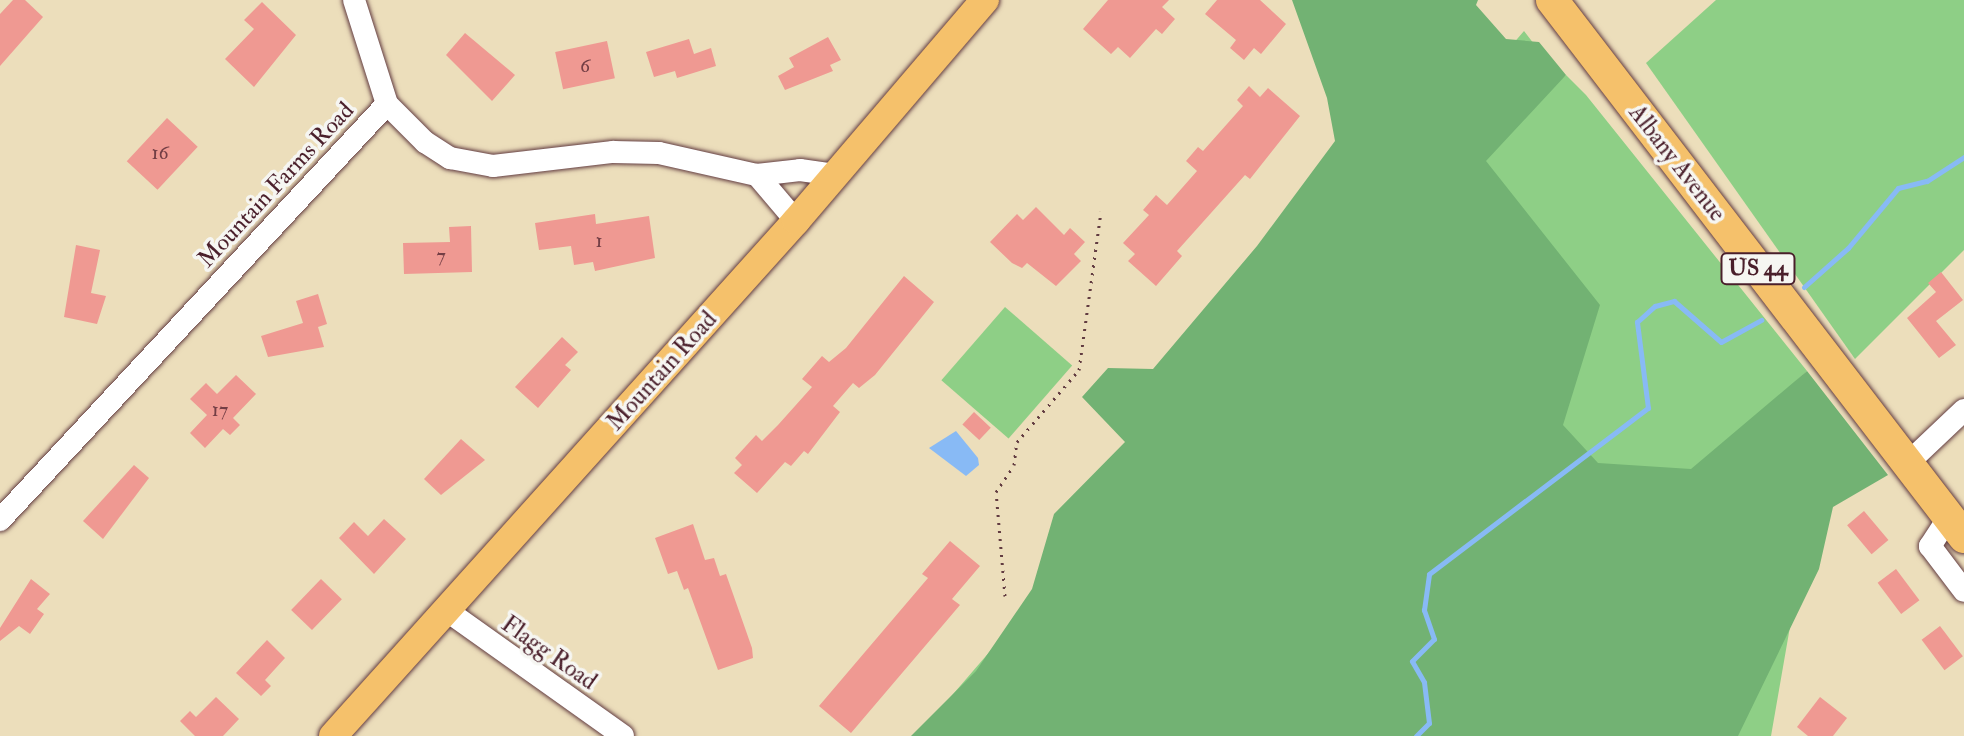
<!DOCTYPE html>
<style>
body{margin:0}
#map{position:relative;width:1964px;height:736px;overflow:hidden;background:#ecdebb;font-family:"IM FELL Double Pica",serif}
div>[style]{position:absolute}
.green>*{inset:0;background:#8ecf86;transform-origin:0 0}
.forest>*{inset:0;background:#72b273}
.water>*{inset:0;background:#88baf5}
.stream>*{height:5px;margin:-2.5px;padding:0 2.5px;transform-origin:2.5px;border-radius:2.5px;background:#88baf5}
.building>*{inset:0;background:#ef9992;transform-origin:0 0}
.path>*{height:3px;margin-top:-1.5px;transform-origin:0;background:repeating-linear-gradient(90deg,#623c41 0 2px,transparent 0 8px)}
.roads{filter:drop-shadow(0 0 2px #623c41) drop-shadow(0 0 2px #623c41)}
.minor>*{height:22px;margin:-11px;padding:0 11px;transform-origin:11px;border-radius:11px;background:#fff}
.major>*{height:28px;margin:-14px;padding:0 14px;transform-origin:14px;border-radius:14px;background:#f5c16b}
.highway>*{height:32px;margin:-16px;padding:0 16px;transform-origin:16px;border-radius:16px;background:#f5c16b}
span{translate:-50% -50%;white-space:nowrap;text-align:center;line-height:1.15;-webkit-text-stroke:7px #f6f6f2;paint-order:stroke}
.number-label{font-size:20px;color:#733e45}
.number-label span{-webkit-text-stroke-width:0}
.shield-label span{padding:2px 6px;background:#f6f6f2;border:2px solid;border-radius:6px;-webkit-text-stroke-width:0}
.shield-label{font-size:22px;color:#4a1f2b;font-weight:700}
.street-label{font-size:24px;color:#4a1f2b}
</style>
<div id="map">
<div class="green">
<div style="clip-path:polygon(1716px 0,1964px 0,1964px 250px,1855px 359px,1646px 63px)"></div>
<div style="clip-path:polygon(1524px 31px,1561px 79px,1566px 75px,1586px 95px,1807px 371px,1796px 381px,1826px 420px,1771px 736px,917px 736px)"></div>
<div style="left:1005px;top:307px;width:89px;height:97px;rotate:41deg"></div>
</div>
<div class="forest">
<div style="clip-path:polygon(1292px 0,1478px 0,1476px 5px,1506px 39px,1539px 42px,1566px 75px,1486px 161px,1600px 305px,1563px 425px,1598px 463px,1691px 469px,1807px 371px,1888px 475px,1833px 507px,1819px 569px,1738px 736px,911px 736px,976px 671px,1032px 589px,1054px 514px,1125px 442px,1082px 397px,1108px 368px,1153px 369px,1257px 246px,1335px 141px,1327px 98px)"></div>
</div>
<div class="water">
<div style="clip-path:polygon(956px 431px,978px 458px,979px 465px,966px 476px,929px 448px)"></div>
</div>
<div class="stream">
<div style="left:1804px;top:287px;width:59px;rotate:-41.6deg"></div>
<div style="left:1848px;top:248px;width:78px;rotate:-50.2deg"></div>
<div style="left:1898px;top:188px;width:30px;rotate:-14deg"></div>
<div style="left:1927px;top:181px;width:44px;rotate:-33deg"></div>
<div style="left:1416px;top:736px;width:18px;rotate:-45deg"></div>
<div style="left:1429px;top:723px;width:41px;rotate:-97deg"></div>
<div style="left:1424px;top:682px;width:24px;rotate:-120deg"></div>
<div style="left:1412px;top:661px;width:31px;rotate:-45deg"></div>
<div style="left:1434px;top:639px;width:31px;rotate:-109deg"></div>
<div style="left:1424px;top:610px;width:36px;rotate:-82deg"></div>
<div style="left:1429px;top:574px;width:275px;rotate:-37.2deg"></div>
<div style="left:1648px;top:408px;width:87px;rotate:-97.3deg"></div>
<div style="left:1637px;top:322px;width:24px;rotate:-42deg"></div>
<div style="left:1655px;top:306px;width:20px;rotate:-15deg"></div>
<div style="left:1674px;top:301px;width:62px;rotate:41.1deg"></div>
<div style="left:1721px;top:342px;width:46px;rotate:-28.8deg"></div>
</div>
<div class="building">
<div style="clip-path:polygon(13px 0,25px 0,43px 17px,0 66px,0 14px)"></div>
<div style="clip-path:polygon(1108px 0,1169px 0,1162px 7px,1175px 19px,1162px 34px,1156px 29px,1130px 58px,1118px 47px,1111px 54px,1083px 29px)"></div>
<div style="clip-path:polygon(1217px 0,1260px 0,1286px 24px,1261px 54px,1254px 48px,1244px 60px,1230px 48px,1236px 40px,1205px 14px)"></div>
<div style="clip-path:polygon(262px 2px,296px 35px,254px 87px,225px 59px,254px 29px,244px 20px)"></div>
<div style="clip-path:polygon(465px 33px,515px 75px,492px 101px,446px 55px)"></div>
<div style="clip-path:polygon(828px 37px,841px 60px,830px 65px,833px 71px,785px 90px,778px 76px,794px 67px,789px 58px)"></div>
<div style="clip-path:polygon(689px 39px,694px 54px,711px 48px,716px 66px,677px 78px,675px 71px,654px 77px,646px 52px)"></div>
<div style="left:607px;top:41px;width:38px;height:53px;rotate:78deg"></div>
<div style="clip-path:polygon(1249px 86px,1260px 97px,1268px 88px,1300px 116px,1250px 179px,1245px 175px,1177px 251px,1182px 256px,1156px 286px,1128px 261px,1135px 254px,1123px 243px,1149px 215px,1143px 210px,1156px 195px,1167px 205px,1197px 171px,1186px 161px,1198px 147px,1203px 151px,1243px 106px,1237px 100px)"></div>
<div style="left:167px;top:118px;width:42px;height:59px;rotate:43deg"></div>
<div style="clip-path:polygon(1036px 207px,1064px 235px,1070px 228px,1085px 242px,1074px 254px,1081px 261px,1056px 286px,1027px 263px,1022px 268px,1012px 263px,990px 242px,1017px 214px,1023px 220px)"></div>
<div style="clip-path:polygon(595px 214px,596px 224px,649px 216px,655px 258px,595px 271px,593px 262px,574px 265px,571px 246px,539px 250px,535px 223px)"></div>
<div style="clip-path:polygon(471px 226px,472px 272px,404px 274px,403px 243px,450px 242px,449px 227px)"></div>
<div style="clip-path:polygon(76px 245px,100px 250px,91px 293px,106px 296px,97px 324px,64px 317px)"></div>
<div style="clip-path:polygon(1941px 272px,1963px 300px,1936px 321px,1956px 345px,1939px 358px,1907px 318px,1936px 292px,1928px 283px)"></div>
<div style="clip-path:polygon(904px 276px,934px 302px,875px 375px,859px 388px,853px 383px,833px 406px,840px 412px,808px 454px,804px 451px,791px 466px,785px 462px,757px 493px,734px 473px,742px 465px,735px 458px,756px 435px,762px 441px,778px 425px,812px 387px,802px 379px,822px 356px,829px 362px,846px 348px)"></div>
<div style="clip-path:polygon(318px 294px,327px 324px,318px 327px,324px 347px,268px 357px,261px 336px,303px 323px,296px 301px)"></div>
<div style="clip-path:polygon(562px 337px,578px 352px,565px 365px,571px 370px,538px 408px,515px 387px)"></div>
<div style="clip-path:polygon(236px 375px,256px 394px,233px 418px,240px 425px,230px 435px,223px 429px,205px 448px,190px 433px,207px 415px,190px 399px,206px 383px,217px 394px)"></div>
<div style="left:974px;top:412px;width:23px;height:17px;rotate:43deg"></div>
<div style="clip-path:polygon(461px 439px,485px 460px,441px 495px,424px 479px)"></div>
<div style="clip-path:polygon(134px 465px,149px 478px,103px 539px,83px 521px)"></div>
<div style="left:1864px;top:511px;width:38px;height:22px;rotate:50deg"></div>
<div style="clip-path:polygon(384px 519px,406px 539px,374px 574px,339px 538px,354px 522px,368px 536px)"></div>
<div style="clip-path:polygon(693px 524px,705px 560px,714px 558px,720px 576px,726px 574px,752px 648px,753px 658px,718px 670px,688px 588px,684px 590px,677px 571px,668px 574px,655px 538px)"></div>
<div style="clip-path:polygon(950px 541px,980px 566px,952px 599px,960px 605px,851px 733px,819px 706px,928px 578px,922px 574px)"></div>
<div style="left:1896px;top:569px;width:39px;height:23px;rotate:53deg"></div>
<div style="clip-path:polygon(31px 579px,50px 594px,37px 609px,44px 614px,30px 634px,19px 626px,0 641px,0 628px)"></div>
<div style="left:321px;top:579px;width:29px;height:43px;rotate:44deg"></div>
<div style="left:1940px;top:626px;width:38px;height:23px;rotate:53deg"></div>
<div style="clip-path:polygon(267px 640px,285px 658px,265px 680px,271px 686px,261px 696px,236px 673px)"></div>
<div style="clip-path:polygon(216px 697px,239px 719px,223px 736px,195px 736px,180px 721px,190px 711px,196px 717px)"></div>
<div style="clip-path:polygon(1820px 697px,1847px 718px,1833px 736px,1808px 736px,1797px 727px)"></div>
</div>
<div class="path">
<div style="left:1005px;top:596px;width:104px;rotate:-94.9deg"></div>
<div style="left:996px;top:492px;width:32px;rotate:-56deg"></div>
<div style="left:1014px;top:465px;width:23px;rotate:-83deg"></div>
<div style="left:1017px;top:442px;width:95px;rotate:-49.3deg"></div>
<div style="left:1079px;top:370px;width:160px;rotate:-82.1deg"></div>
</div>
<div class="roads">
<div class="minor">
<div style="left:354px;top:0;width:109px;rotate:72.4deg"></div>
<div style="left:387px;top:104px;width:54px;rotate:45deg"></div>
<div style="left:425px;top:142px;width:30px;rotate:33deg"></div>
<div style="left:450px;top:158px;width:44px;rotate:10.5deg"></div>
<div style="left:493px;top:166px;width:121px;rotate:-6.7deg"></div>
<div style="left:613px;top:152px;width:46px;rotate:1.2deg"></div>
<div style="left:659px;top:153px;width:100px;rotate:12.7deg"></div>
<div style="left:757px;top:175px;width:43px;rotate:-6.6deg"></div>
<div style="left:800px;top:170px;width:35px;rotate:8deg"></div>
<div style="left:757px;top:175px;width:60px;rotate:49.7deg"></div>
<div style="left:1908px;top:463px;width:77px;rotate:-43.4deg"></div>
<div style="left:1949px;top:517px;width:35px;rotate:123deg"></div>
<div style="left:1930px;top:546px;width:56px;rotate:52.9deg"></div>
<div style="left:0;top:520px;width:568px;rotate:-47.07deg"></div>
<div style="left:446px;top:610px;width:217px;rotate:35.4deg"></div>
</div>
<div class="major">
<div style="left:333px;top:736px;width:693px;rotate:-48.04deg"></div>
<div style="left:796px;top:221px;width:291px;rotate:-49.5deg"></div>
</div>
<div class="highway">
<div style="left:1552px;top:0;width:677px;rotate:52.5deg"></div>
</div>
</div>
<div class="number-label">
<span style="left:585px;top:65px">6</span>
<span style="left:160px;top:152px">16</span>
<span style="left:599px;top:240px">1</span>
<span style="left:441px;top:255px">7</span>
<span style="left:220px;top:409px">17</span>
</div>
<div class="shield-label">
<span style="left:1758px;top:269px">US 44</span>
</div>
<div class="street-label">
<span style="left:1677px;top:163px;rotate:52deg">Albany Avenue</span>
<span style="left:276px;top:185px;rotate:-47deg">Mountain Farms Road</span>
<span style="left:662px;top:371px;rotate:-48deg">Mountain Road</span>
<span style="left:549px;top:653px;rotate:35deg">Flagg Road</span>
</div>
</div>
